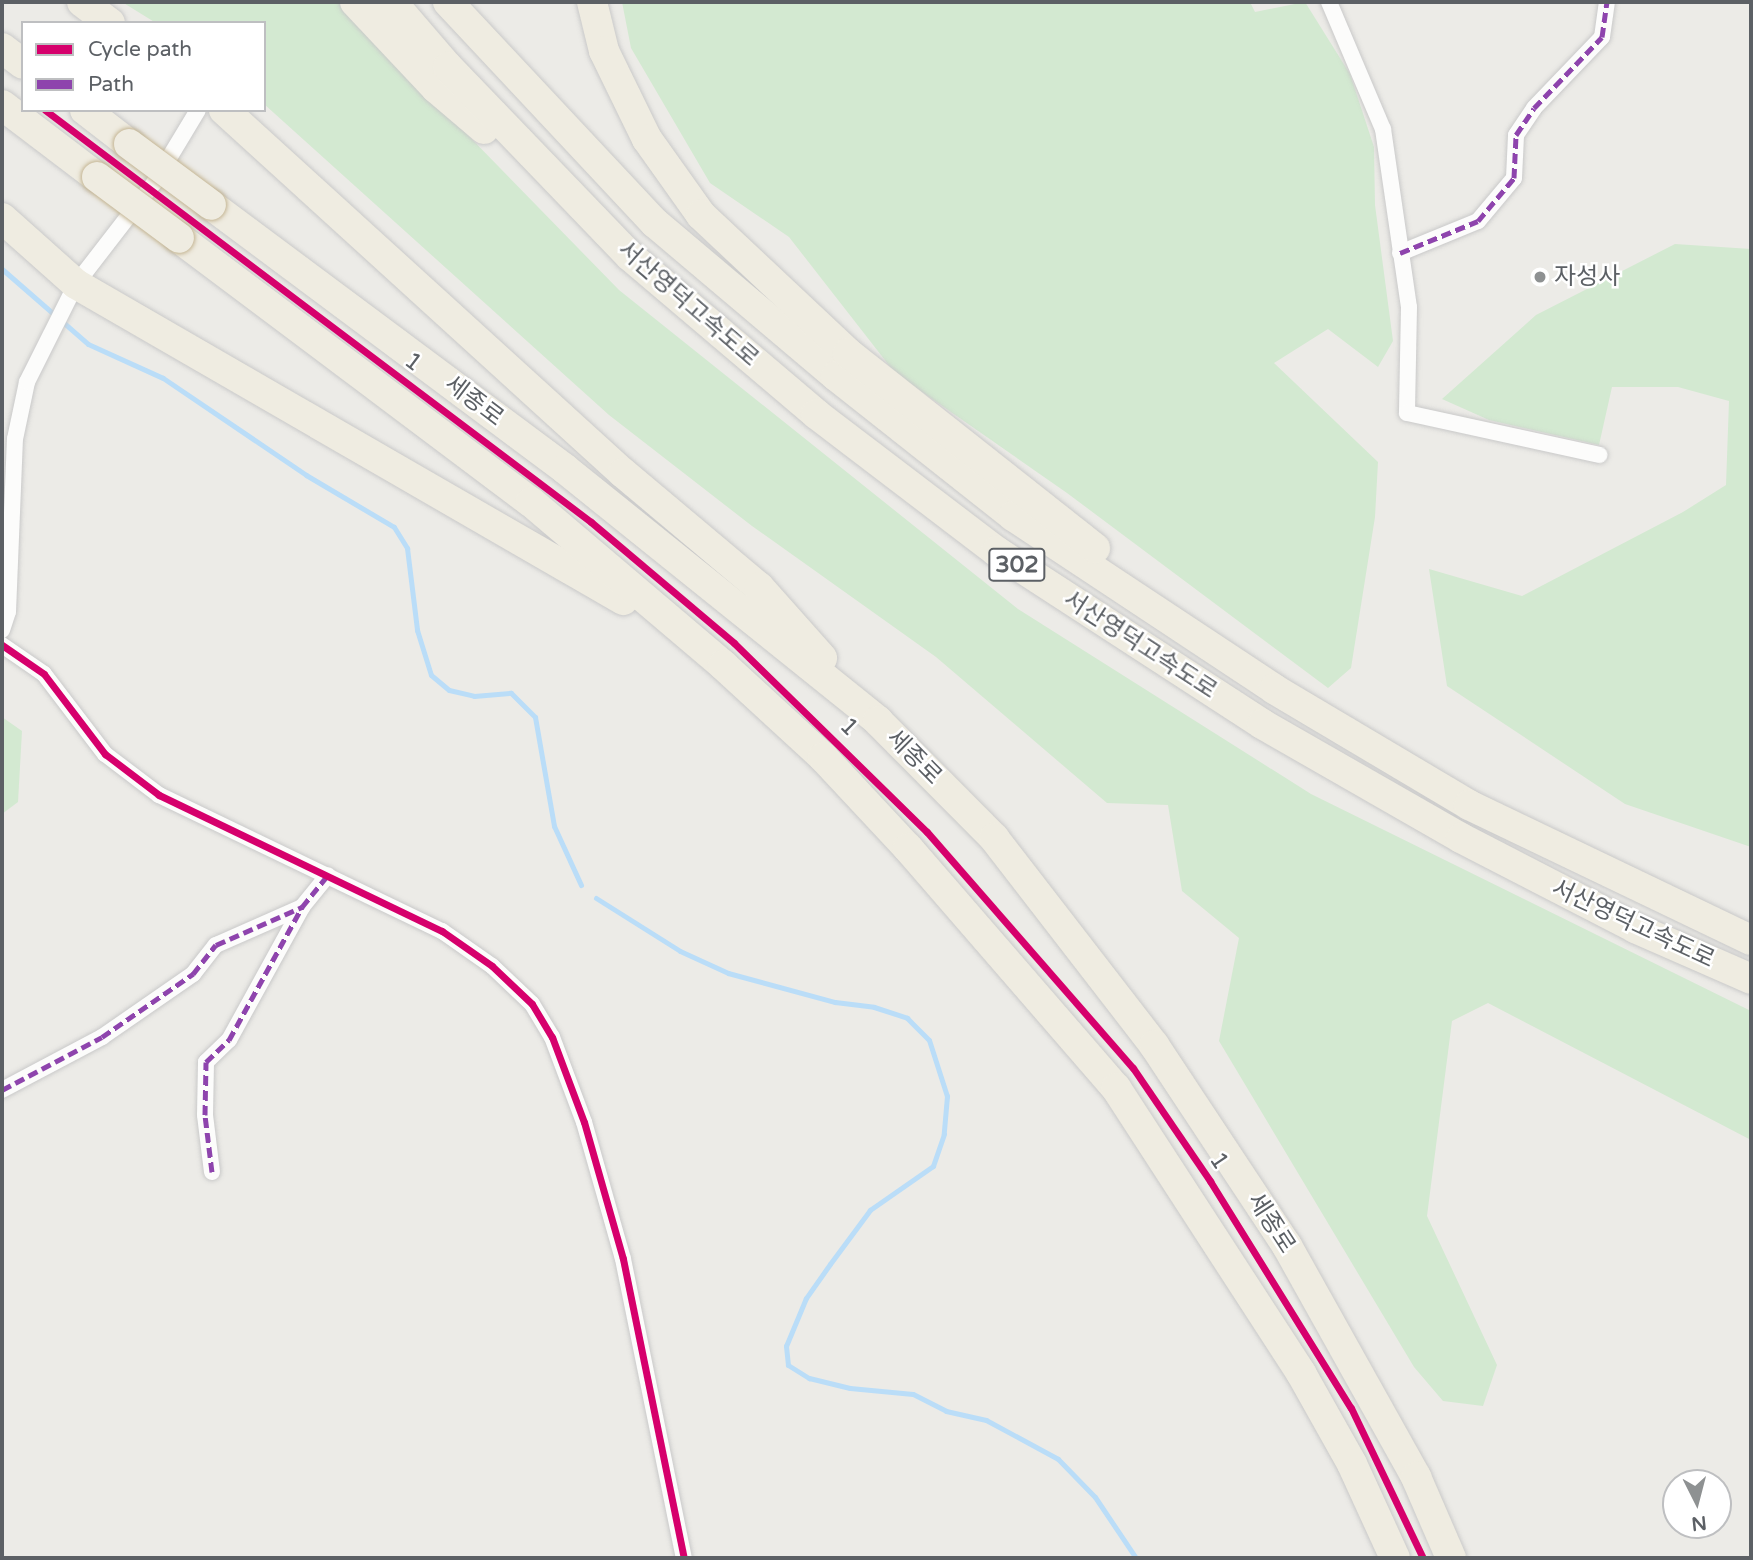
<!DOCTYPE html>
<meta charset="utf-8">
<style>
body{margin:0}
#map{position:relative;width:1753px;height:1560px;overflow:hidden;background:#ecebe7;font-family:"Varela Round","Noto Sans KR",sans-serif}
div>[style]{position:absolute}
.green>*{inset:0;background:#d3e9d1}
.stream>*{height:5px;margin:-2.5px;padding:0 2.5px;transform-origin:2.5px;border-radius:2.5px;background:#baddf8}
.roads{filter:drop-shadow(0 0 2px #c9c9c9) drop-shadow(0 0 2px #c9c9c9)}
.street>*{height:16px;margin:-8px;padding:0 8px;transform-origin:8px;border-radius:8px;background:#fcfcfb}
.highway>*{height:30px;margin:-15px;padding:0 15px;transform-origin:15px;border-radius:15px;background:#efece1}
.bridges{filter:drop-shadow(0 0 2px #c4b593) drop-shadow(0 0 2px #c4b593)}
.highway-bridge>*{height:30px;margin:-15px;padding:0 15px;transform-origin:15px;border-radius:15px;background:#efece1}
.quiet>*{height:5px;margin-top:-2.5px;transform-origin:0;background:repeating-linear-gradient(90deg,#8e44ad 0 10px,transparent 0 15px)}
.cycleway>*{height:7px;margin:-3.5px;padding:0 3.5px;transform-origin:3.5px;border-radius:3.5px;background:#d6006c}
.dots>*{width:19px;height:19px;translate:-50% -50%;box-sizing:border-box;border:4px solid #fff;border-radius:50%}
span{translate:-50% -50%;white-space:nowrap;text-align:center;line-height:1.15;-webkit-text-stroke:5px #fff;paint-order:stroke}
.shield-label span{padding:2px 5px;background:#fff;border:2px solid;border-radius:5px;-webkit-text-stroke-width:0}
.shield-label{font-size:23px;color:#5c6065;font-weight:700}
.poi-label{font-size:24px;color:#5c6065}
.left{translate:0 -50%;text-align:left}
.street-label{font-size:24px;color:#5c6065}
.frame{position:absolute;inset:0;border:4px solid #5c6065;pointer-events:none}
.legend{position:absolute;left:21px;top:21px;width:245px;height:91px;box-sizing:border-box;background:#fff;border:2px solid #bebfc1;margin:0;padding:9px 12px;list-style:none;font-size:21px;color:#5c6065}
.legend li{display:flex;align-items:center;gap:14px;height:35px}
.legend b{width:35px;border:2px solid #bebfc1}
.north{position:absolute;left:1662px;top:1469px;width:70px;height:70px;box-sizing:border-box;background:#fff;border:2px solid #bebfc1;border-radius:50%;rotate:174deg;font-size:19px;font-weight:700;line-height:28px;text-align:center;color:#5c6065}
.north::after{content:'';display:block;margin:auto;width:24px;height:32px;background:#8e9192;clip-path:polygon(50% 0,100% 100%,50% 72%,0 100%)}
</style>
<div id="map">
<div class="green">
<div style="clip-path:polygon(122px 2px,338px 2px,619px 290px,1018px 609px,1311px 794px,1751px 1011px,1751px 1140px,1488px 1003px,1452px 1021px,1427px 1216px,1497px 1365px,1483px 1406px,1443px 1401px,1414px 1367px,1219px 1041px,1239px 938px,1182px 891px,1168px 805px,1107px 803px,936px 657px,752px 526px,609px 415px,264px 104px,264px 23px,156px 23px)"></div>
<div style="clip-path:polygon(622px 2px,1250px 2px,1255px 12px,1305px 2px,1350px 74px,1374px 147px,1375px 205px,1393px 341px,1378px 367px,1328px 329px,1274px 363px,1378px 462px,1375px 517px,1351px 668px,1328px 688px,1067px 493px,895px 373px,789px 237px,710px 183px,631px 48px)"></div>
<div style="clip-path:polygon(1675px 244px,1751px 249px,1751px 847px,1625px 804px,1447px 686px,1429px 569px,1522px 596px,1683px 512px,1726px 485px,1729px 401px,1678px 387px,1612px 387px,1599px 445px,1489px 420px,1442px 399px,1536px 315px)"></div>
<div style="clip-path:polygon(2px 717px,22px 731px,18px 802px,2px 814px)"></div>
</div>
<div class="stream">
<div style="left:2px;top:269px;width:114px;rotate:41.1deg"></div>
<div style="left:88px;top:344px;width:82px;rotate:24.4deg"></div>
<div style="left:163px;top:378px;width:173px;rotate:34.1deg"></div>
<div style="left:306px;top:475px;width:102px;rotate:30.6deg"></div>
<div style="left:394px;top:527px;width:25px;rotate:58deg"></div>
<div style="left:407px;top:548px;width:83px;rotate:83deg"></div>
<div style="left:417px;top:630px;width:47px;rotate:72.7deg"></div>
<div style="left:431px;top:675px;width:23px;rotate:40deg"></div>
<div style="left:449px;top:690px;width:26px;rotate:13deg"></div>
<div style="left:474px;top:696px;width:37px;rotate:-5deg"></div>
<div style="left:511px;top:693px;width:34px;rotate:45deg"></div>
<div style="left:535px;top:717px;width:111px;rotate:80.1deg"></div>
<div style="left:554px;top:826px;width:65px;rotate:65.4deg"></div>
<div style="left:596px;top:898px;width:99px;rotate:32.2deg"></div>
<div style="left:680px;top:951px;width:53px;rotate:24.6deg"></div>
<div style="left:728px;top:973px;width:111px;rotate:15.2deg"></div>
<div style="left:835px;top:1002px;width:39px;rotate:7deg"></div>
<div style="left:874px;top:1007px;width:35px;rotate:18deg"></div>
<div style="left:907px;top:1018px;width:31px;rotate:45deg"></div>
<div style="left:929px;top:1040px;width:59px;rotate:72.2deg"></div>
<div style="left:947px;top:1096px;width:38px;rotate:95deg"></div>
<div style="left:944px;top:1134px;width:34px;rotate:109deg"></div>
<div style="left:933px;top:1166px;width:77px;rotate:145.1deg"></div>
<div style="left:870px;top:1210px;width:67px;rotate:126.5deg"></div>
<div style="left:830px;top:1264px;width:42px;rotate:125.2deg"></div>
<div style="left:806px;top:1298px;width:52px;rotate:112.6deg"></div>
<div style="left:786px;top:1346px;width:19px;rotate:84deg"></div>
<div style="left:788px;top:1365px;width:25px;rotate:32deg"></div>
<div style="left:809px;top:1378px;width:42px;rotate:13.7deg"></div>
<div style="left:850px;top:1388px;width:63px;rotate:5.4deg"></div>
<div style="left:913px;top:1394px;width:37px;rotate:27deg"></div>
<div style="left:946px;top:1411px;width:41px;rotate:12.7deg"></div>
<div style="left:986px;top:1420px;width:82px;rotate:28.4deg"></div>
<div style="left:1058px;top:1459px;width:53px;rotate:45.8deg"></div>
<div style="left:1095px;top:1497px;width:73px;rotate:56.1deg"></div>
</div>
<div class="roads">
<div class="street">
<div style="left:1329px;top:2px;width:138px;rotate:67deg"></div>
<div style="left:1383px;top:129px;width:180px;rotate:81.7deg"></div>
<div style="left:1409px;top:307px;width:106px;rotate:91.1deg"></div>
<div style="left:1407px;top:413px;width:197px;rotate:12.3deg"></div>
<div style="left:1400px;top:253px;width:84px;rotate:-22.3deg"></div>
<div style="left:1478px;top:221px;width:56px;rotate:-50.1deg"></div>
<div style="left:1514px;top:178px;width:43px;rotate:-87.3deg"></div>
<div style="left:1516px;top:135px;width:32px;rotate:-56deg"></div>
<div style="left:1534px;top:108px;width:98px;rotate:-46.2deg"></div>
<div style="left:1602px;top:37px;width:35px;rotate:-82deg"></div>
<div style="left:2px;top:630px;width:19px;rotate:-72deg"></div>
<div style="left:8px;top:612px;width:173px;rotate:-87.7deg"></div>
<div style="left:15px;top:439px;width:58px;rotate:-78.1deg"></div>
<div style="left:27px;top:382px;width:110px;rotate:-63.4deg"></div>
<div style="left:76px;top:284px;width:128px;rotate:-52.3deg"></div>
<div style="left:154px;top:183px;width:85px;rotate:-58.9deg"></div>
<div style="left:2px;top:645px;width:51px;rotate:34.6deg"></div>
<div style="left:44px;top:674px;width:101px;rotate:52.7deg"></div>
<div style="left:105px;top:754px;width:68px;rotate:37.2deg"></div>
<div style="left:159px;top:795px;width:314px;rotate:25.7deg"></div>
<div style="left:442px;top:931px;width:61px;rotate:35deg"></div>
<div style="left:492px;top:966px;width:55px;rotate:43.5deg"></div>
<div style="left:532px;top:1004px;width:39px;rotate:59deg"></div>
<div style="left:552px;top:1037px;width:91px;rotate:69.4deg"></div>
<div style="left:584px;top:1122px;width:142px;rotate:74.1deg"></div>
<div style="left:623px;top:1259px;width:305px;rotate:78.5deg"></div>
<div style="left:2px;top:1090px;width:113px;rotate:-27.9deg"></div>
<div style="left:102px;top:1037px;width:111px;rotate:-34.7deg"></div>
<div style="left:193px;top:974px;width:37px;rotate:-52deg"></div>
<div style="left:216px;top:945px;width:94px;rotate:-23.8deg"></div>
<div style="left:212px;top:1172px;width:57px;rotate:-97deg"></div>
<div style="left:205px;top:1115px;width:53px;rotate:-88.9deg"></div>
<div style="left:206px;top:1062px;width:32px;rotate:-44deg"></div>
<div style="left:229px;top:1040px;width:152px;rotate:-61.2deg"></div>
<div style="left:302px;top:907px;width:41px;rotate:-50.9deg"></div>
</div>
<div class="highway">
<div style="left:82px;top:2px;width:35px;rotate:37deg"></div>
<div style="left:355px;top:2px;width:118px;rotate:46.7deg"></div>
<div style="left:436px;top:88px;width:63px;rotate:40.5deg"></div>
<div style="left:392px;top:2px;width:86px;rotate:49.3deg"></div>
<div style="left:448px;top:67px;width:262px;rotate:46.1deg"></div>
<div style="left:630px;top:256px;width:244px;rotate:40.3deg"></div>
<div style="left:816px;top:414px;width:226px;rotate:37.3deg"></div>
<div style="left:996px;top:551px;width:317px;rotate:33deg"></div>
<div style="left:1262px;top:724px;width:229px;rotate:29.8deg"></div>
<div style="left:1461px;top:838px;width:196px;rotate:27.3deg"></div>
<div style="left:1635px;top:928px;width:127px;rotate:23.7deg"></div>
<div style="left:448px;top:2px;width:303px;rotate:46.9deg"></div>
<div style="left:655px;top:223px;width:237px;rotate:40.2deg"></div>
<div style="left:836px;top:376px;width:226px;rotate:38.3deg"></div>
<div style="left:1013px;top:516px;width:313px;rotate:33.5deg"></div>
<div style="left:1274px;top:689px;width:227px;rotate:30.7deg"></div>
<div style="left:1469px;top:805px;width:313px;rotate:25.6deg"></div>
<div style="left:592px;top:2px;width:50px;rotate:76.2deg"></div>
<div style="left:604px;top:51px;width:98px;rotate:64deg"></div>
<div style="left:647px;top:139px;width:93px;rotate:54.6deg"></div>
<div style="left:701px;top:215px;width:202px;rotate:43.2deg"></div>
<div style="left:848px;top:353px;width:315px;rotate:38.3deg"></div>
<div style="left:2px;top:48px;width:26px;rotate:37deg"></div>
<div style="left:2px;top:105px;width:119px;rotate:37.2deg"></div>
<div style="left:85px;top:110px;width:56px;rotate:37.7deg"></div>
<div style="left:224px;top:110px;width:539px;rotate:42.3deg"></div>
<div style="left:623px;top:473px;width:177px;rotate:40deg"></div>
<div style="left:759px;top:587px;width:95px;rotate:48.4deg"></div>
<div style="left:211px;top:205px;width:442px;rotate:36.7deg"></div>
<div style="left:565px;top:469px;width:402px;rotate:38.8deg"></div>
<div style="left:878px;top:721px;width:165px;rotate:45.2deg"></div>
<div style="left:994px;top:838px;width:262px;rotate:52.3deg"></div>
<div style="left:1154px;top:1045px;width:241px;rotate:56.5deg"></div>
<div style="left:1287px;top:1246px;width:265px;rotate:60.8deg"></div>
<div style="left:1416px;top:1477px;width:88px;rotate:66.6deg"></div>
<div style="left:2px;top:218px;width:99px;rotate:41.7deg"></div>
<div style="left:76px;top:284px;width:632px;rotate:30.01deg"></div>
<div style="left:179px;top:238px;width:440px;rotate:36.9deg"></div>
<div style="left:531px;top:502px;width:252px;rotate:40.3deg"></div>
<div style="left:723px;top:665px;width:136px;rotate:42.6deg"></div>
<div style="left:823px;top:757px;width:125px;rotate:47deg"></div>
<div style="left:908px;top:848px;width:318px;rotate:49.1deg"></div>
<div style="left:1116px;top:1088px;width:340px;rotate:57deg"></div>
<div style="left:1301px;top:1373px;width:104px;rotate:60.7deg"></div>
<div style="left:1352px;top:1464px;width:103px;rotate:65.4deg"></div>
</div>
</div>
<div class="bridges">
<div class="highway-bridge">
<div style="left:129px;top:144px;width:102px;rotate:36.6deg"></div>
<div style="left:97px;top:177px;width:102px;rotate:36.6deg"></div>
</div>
</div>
<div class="quiet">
<div style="left:1400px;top:253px;width:84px;rotate:-22.3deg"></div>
<div style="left:1478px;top:221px;width:56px;rotate:-50.1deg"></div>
<div style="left:1514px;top:178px;width:43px;rotate:-87.3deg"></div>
<div style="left:1516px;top:135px;width:32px;rotate:-56deg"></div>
<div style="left:1534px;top:108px;width:98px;rotate:-46.2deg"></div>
<div style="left:1602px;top:37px;width:35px;rotate:-82deg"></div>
<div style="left:2px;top:1090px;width:113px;rotate:-27.9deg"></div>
<div style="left:102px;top:1037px;width:111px;rotate:-34.7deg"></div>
<div style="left:193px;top:974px;width:37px;rotate:-52deg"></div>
<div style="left:216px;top:945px;width:94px;rotate:-23.8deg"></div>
<div style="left:212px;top:1172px;width:57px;rotate:-97deg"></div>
<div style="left:205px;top:1115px;width:53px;rotate:-88.9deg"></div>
<div style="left:206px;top:1062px;width:32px;rotate:-44deg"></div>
<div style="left:229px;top:1040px;width:152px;rotate:-61.2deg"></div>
<div style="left:302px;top:907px;width:41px;rotate:-50.9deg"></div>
</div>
<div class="cycleway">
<div style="left:45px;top:110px;width:684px;rotate:37.04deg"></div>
<div style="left:591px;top:522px;width:187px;rotate:40.2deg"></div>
<div style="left:734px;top:643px;width:270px;rotate:44.4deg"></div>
<div style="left:927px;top:832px;width:313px;rotate:48.9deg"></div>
<div style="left:1133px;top:1068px;width:137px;rotate:55.7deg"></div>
<div style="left:1210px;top:1181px;width:267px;rotate:58.2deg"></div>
<div style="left:1351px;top:1408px;width:166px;rotate:64.4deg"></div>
<div style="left:2px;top:645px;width:51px;rotate:34.6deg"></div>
<div style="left:44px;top:674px;width:101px;rotate:52.7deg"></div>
<div style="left:105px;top:754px;width:68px;rotate:37.2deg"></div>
<div style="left:159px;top:795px;width:314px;rotate:25.7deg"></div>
<div style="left:442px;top:931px;width:61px;rotate:35deg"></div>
<div style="left:492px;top:966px;width:55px;rotate:43.5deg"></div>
<div style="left:532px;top:1004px;width:39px;rotate:59deg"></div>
<div style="left:552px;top:1037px;width:91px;rotate:69.4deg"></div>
<div style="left:584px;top:1122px;width:142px;rotate:74.1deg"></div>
<div style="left:623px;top:1259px;width:305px;rotate:78.5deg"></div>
</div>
<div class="dots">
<div style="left:1540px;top:277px;background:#8e9192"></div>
</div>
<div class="shield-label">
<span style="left:1017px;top:565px">302</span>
</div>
<div class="poi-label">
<span class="left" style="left:1554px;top:277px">자성사</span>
</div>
<div class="street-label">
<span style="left:688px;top:304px;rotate:41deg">서산영덕고속도로</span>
<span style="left:413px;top:362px;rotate:37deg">1</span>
<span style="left:474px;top:401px;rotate:37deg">세종로</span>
<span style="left:1140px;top:645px;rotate:33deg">서산영덕고속도로</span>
<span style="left:849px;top:727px;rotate:45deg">1</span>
<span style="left:914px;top:757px;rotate:45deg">세종로</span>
<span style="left:1633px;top:924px;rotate:25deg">서산영덕고속도로</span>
<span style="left:1219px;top:1161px;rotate:56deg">1</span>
<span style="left:1271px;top:1223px;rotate:57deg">세종로</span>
</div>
<div class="frame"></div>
<ul class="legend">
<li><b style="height:9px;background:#d6006c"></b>Cycle path</li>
<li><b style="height:9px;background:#8e44ad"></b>Path</li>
</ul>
<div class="north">N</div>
</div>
